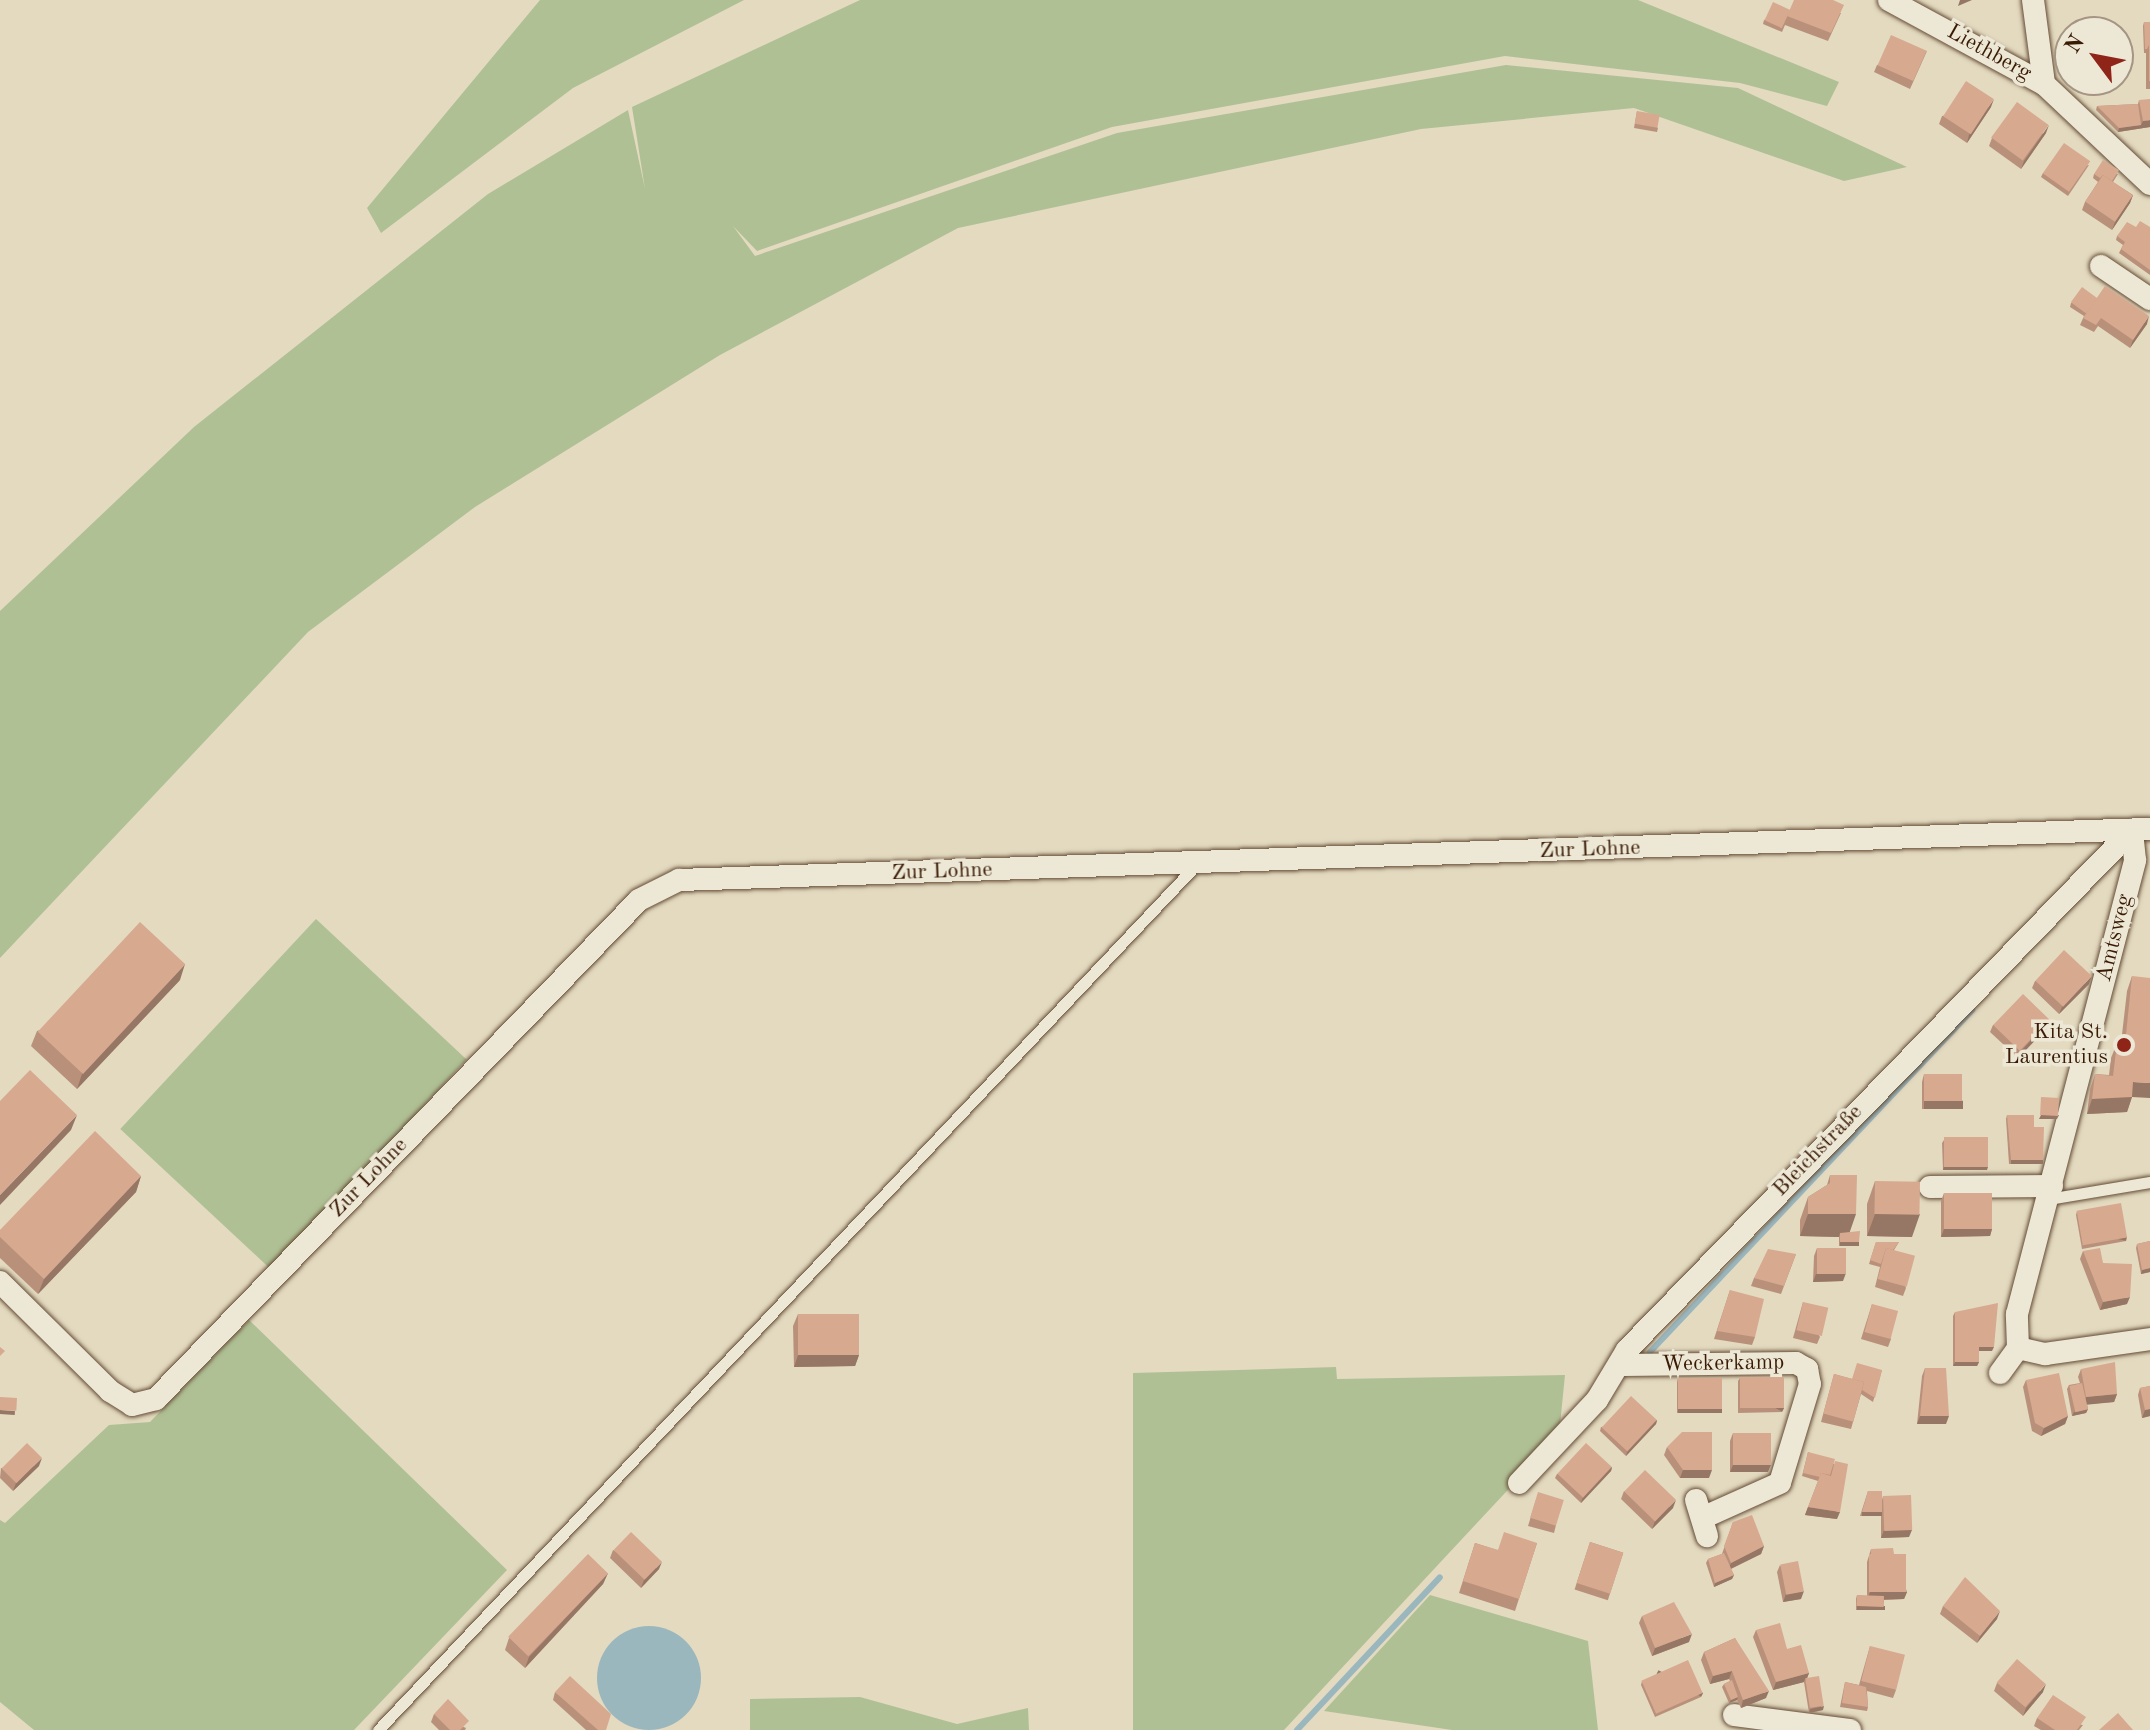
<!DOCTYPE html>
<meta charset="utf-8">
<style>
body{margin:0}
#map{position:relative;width:2150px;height:1730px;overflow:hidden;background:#e3dac0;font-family:"Old Standard TT",serif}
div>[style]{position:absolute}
.green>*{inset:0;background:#b0c095;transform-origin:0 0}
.water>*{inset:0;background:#9bb7be}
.round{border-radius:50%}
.stream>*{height:6px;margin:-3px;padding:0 3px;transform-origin:3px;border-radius:3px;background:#9bb7be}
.roads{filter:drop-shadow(0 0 2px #644b33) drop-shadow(0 0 2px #644b33)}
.service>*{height:11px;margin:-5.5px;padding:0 5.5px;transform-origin:5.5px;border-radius:5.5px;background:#ede7d6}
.minor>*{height:22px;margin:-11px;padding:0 11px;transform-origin:11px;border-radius:11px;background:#ede7d6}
.wall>*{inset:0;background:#b9917b;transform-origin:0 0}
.shaded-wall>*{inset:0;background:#967664;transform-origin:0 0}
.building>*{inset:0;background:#d7a98f;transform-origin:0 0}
.dots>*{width:22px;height:22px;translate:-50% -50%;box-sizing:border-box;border:4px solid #ede7d6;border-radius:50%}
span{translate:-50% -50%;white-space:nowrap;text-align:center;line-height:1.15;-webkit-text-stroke:7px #ede7d6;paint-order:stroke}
.street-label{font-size:22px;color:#391b04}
.poi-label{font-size:22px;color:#391b04}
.right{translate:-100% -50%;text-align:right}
.north{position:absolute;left:2054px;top:16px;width:80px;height:80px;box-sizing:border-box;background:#ede7d6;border:2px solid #a59582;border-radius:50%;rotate:302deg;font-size:22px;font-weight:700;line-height:32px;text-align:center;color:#391b04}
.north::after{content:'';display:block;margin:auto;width:28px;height:36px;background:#8f2418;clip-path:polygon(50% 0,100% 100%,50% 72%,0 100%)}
</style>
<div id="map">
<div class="green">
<div style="clip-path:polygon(540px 0,744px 0,573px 88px,381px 233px,367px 208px)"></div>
<div style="clip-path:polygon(860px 0,1638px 0,1839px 82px,1827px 106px,1740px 83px,1505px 56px,1112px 127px,757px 251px,733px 226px,755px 256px,1117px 133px,1506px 65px,1738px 88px,1907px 167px,1844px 181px,1634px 108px,1421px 129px,958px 228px,720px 355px,475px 507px,308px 632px,0 958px,0 611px,194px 427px,488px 194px,628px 110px,645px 189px,632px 107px)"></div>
<div style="left:316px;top:919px;width:206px;height:287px;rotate:43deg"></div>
<div style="clip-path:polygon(249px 1320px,507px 1570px,354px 1730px,34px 1730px,0 1702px,0 1520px,5px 1523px,109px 1425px,150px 1422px)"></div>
<div style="clip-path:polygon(1336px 1367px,1337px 1379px,1565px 1375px,1559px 1435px,1284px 1730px,1133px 1730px,1133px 1373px)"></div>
<div style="clip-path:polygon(1430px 1595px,1588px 1641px,1598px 1730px,1452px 1730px,1324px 1711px)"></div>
<div style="clip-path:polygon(860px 1697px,957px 1724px,1028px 1708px,1029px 1730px,750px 1730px,750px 1699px)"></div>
</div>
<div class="water">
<div class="round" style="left:597px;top:1626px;width:104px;height:104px"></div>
</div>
<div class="stream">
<div style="left:1650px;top:1352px;width:470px;rotate:-46.7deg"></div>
<div style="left:1297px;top:1730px;width:209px;rotate:-46.9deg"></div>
</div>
<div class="roads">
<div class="service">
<div style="left:2048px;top:1199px;width:103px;rotate:-9.5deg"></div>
<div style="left:378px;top:1730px;width:1191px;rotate:-46.6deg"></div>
</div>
<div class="minor">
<div style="left:1889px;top:0;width:176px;rotate:28.5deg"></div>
<div style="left:2044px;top:84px;width:146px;rotate:43.3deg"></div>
<div style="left:2033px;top:0;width:85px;rotate:82.5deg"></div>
<div style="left:2101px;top:266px;width:59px;rotate:34deg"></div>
<div style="left:1930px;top:1187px;width:122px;rotate:-0.5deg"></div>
<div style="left:0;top:1282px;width:155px;rotate:44.7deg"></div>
<div style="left:110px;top:1391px;width:26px;rotate:32deg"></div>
<div style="left:132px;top:1405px;width:25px;rotate:-14deg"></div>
<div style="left:156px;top:1399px;width:694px;rotate:-45.93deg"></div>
<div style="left:639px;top:900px;width:45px;rotate:-26.6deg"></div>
<div style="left:679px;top:880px;width:1472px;rotate:-1.99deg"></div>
<div style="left:2018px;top:1348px;width:34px;rotate:-92deg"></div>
<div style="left:2017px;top:1314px;width:469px;rotate:-75.4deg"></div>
<div style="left:2135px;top:860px;width:30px;rotate:-96deg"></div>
<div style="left:2018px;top:1348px;width:28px;rotate:13deg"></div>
<div style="left:2045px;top:1354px;width:106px;rotate:-8.1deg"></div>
<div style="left:1623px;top:1365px;width:173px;rotate:-0.7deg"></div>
<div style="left:1796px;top:1363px;width:13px;rotate:29deg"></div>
<div style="left:1807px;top:1369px;width:15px;rotate:79deg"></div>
<div style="left:1810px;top:1384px;width:103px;rotate:106.9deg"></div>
<div style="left:1780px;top:1483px;width:85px;rotate:155.8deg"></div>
<div style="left:2000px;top:1373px;width:31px;rotate:-54deg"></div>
<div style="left:1519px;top:1483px;width:114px;rotate:-46.8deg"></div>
<div style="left:1597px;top:1400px;width:58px;rotate:-59deg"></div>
<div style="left:1627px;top:1350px;width:725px;rotate:-45.84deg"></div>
<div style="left:1696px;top:1500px;width:38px;rotate:73deg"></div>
<div style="left:1734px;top:1715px;width:117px;rotate:7.4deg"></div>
</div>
</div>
<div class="wall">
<div style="clip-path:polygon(1790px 10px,1841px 13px,1828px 41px,1785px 25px,1782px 32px,1763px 24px,1764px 20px)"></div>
<div style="clip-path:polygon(2144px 22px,2150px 22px,2150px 89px,2146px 89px,2146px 53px,2144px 53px,2143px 26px)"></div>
<div style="clip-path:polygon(1927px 51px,1910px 89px,1874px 72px,1877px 65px)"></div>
<div style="clip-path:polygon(2139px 100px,2150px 127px,2118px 132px,2096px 110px,2097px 106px,2138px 104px)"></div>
<div style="clip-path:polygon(1991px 107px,1967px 143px,1939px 124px,1942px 116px)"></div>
<div style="clip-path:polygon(1637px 111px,1658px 128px,1657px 132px,1634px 128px)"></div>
<div style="clip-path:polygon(2046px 133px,2021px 169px,1989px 146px,1992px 138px)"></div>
<div style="clip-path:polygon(2089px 165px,2068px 196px,2041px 177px,2043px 173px)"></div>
<div style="clip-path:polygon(2094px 174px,2118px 174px,2113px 182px,2133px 195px,2130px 203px,2112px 230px,2082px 210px,2085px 202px,2098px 182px,2093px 178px)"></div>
<div style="clip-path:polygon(2136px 227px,2150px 227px,2150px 275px,2119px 253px,2123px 245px,2116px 240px,2117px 236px)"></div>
<div style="clip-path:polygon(2097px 298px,2147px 324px,2130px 348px,2098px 326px,2094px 332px,2080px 325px,2084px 316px,2070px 307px,2071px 303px)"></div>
<div style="clip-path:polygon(2132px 976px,2132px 1097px,2127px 1112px,2087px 1114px,2090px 1089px,2095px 1074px,2109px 1075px,2111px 1058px,2117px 1043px,2121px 1043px,2127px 991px)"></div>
<div style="clip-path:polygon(180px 980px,77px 1089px,31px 1046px,37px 1031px)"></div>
<div style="clip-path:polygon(2035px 981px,2089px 984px,2059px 1014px,2032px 988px)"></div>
<div style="clip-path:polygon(2050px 1020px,2047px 1028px,2018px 1058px,1990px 1032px,1993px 1025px)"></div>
<div style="clip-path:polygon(1924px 1074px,1963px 1101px,1960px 1109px,1922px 1109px,1922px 1082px)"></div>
<div style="clip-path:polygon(2007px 1115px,2034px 1127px,2042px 1164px,2009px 1164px,2006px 1119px)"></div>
<div style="clip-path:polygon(1944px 1140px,1987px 1170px,1943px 1170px,1942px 1143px)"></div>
<div style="clip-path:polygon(1830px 1175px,1850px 1232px,1858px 1246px,1839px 1246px,1839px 1237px,1800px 1236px,1800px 1220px,1808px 1197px,1827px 1185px)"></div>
<div style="clip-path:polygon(141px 1176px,136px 1192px,38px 1294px,0 1258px,0 1230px)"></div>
<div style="clip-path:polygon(1875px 1181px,1912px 1237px,1867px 1236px,1867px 1204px)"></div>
<div style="clip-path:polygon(1944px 1193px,1992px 1229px,1990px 1236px,1941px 1237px,1941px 1201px)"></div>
<div style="clip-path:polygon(2077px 1211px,2126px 1241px,2082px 1249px,2076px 1215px)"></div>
<div style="clip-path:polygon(2150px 1241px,2150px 1272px,2141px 1274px,2136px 1248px,2137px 1244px)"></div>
<div style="clip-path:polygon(1876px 1242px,1899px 1242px,1894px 1250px,1906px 1288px,1903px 1296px,1875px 1287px,1880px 1267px,1869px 1264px)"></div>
<div style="clip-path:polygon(1817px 1248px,1843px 1281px,1813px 1282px,1814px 1256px)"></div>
<div style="clip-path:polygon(2083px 1251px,2103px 1263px,2127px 1304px,2100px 1310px,2080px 1259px)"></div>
<div style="clip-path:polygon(1796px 1254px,1781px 1294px,1751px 1286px,1754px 1278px)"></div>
<div style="clip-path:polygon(1730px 1290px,1755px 1337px,1752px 1345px,1714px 1339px)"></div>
<div style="clip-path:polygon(1803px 1302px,1820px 1337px,1817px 1344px,1793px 1338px)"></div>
<div style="clip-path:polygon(1872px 1304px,1891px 1339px,1888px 1347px,1861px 1339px)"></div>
<div style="clip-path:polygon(1955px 1312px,1992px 1351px,1979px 1351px,1979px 1362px,1977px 1366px,1953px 1366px,1953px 1316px)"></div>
<div style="clip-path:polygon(798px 1314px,859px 1355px,855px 1366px,794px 1367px,793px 1326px)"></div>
<div style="clip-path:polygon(1925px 1368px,1946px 1424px,1917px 1424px,1922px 1376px)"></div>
<div style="clip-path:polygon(2081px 1369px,2117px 1394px,2114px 1402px,2087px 1404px,2088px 1409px,2086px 1413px,2072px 1416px,2067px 1389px,2069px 1385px,2080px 1383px,2078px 1377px)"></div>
<div style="clip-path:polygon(1882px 1370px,1873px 1402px,1861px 1394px,1851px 1429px,1821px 1422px,1834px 1374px,1852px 1379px)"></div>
<div style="clip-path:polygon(1678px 1378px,1720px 1413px,1677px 1413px,1677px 1382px)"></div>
<div style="clip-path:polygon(1740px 1378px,1784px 1408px,1782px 1412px,1738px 1413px,1738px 1381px)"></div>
<div style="clip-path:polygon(2026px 1380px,2068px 1416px,2065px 1424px,2041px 1436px,2032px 1431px,2023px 1387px)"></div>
<div style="clip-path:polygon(2150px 1386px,2150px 1416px,2142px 1418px,2138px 1395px,2140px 1388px)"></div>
<div style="clip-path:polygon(1657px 1420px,1656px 1424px,1626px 1456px,1600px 1431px,1601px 1427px)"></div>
<div style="clip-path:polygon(1733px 1433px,1768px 1472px,1730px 1472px,1730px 1441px)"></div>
<div style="clip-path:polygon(1667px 1447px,1709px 1478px,1680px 1478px,1664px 1455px)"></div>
<div style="clip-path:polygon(1808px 1452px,1834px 1464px,1837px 1519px,1805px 1515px,1818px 1481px,1802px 1476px)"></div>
<div style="clip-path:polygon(39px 1466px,13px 1491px,0 1478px,1px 1468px)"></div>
<div style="clip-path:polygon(1612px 1467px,1611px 1471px,1581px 1503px,1555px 1478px,1557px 1474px)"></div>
<div style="clip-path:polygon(1624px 1491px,1673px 1508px,1652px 1529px,1621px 1499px)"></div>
<div style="clip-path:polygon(1868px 1491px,1882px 1500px,1883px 1496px,1909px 1537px,1881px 1538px,1881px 1516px,1860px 1516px)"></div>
<div style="clip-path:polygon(1536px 1500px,1556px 1525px,1554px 1533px,1528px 1526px)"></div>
<div style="clip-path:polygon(1733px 1522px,1764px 1546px,1761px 1554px,1731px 1569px,1734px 1575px,1732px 1579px,1714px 1587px,1706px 1563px,1708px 1559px,1722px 1554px)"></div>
<div style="left:1590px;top:1542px;width:35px;height:50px;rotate:18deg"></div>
<div style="clip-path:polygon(1475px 1543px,1497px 1550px,1537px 1543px,1515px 1611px,1459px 1593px)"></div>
<div style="clip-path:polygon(1871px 1549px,1894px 1554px,1907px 1592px,1904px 1599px,1884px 1600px,1883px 1610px,1856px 1610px,1856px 1599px,1857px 1595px,1867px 1596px,1867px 1562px)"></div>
<div style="clip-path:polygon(613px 1550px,659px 1569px,641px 1588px,610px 1558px)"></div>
<div style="clip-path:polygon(1780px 1565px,1801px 1599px,1783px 1602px,1777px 1572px)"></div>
<div style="clip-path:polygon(608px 1573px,603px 1584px,525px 1668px,505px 1650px,509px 1638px)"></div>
<div style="clip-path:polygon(1943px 1606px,1997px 1619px,1977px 1643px,1940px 1614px)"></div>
<div style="clip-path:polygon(1642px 1616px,1689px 1642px,1652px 1656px,1639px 1623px)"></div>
<div style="clip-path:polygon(1756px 1630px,1787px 1649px,1809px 1673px,1807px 1678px,1823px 1710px,1809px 1713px,1804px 1682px,1773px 1690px,1753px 1637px)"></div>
<div style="clip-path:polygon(1735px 1638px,1766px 1698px,1741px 1708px,1737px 1700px,1729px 1703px,1722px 1687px,1724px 1684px,1730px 1681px,1729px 1679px,1710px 1684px,1701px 1660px,1704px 1652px)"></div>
<div style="clip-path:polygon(1870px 1646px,1896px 1690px,1893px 1698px,1867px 1691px,1868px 1707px,1867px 1711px,1840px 1707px,1845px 1682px,1859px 1685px)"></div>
<div style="clip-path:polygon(1642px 1681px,1703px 1693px,1701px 1697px,1655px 1717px,1641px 1685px)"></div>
<div style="clip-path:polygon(1997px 1683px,2043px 1692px,2023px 1716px,1994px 1691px)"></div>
<div style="clip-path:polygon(555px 1692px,606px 1730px,586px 1730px,553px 1700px)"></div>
<div style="clip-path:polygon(434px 1714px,466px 1728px,465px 1730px,439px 1730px,431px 1722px)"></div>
<div style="clip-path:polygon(2037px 1718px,2083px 1725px,2079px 1730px,2041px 1730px,2034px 1726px)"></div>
</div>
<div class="shaded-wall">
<div style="clip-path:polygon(1960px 0,1972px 0,1958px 6px)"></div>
<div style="clip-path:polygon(1994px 99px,1991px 107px,1967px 143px,1969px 135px)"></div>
<div style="clip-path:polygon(2150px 120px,2150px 127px,2118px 132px,2119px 128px,2141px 125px,2143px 121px)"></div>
<div style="clip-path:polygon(2049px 125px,2046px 133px,2021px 169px,2024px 161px)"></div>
<div style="clip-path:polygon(2133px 195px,2130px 203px,2112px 230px,2115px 222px)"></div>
<div style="clip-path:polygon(2149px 316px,2147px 324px,2130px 348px,2133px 340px)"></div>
<div style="clip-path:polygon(185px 964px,180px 980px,77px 1089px,82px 1074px)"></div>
<div style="clip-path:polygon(2092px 976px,2089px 984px,2059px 1014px,2062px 1007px)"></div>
<div style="clip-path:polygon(2050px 1020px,2047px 1028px,2018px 1058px,2021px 1051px)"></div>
<div style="clip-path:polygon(2133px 1082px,2150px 1083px,2150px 1098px,2132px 1097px,2127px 1112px,2087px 1114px,2092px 1099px)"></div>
<div style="left:1924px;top:1101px;width:39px;height:8px"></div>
<div style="clip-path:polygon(77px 1115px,71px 1130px,0 1205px,0 1195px)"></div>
<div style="clip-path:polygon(2041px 1115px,2059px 1115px,2057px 1119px,2039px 1119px)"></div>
<div style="left:2011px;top:1160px;width:32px;height:4px"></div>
<div style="clip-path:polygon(1944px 1166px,1988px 1167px,1987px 1170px,1943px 1170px)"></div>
<div style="clip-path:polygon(141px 1176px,136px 1192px,38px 1294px,44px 1279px)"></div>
<div style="clip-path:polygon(1808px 1214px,1856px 1214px,1848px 1237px,1840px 1233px,1839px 1237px,1800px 1236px)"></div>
<div style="clip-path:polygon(1875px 1214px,1920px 1214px,1912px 1237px,1867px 1236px)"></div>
<div style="clip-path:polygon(1944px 1229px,1992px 1229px,1990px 1236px,1941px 1237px)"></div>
<div style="left:2127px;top:1237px;width:4px;height:45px;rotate:104deg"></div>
<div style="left:1840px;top:1242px;width:19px;height:4px"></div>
<div style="clip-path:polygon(2150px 1268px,2150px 1272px,2141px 1274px,2142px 1270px)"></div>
<div style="clip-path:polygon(1846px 1273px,1843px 1281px,1813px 1282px,1816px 1274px)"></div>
<div style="clip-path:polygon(2130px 1297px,2127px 1304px,2100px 1310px,2103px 1302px)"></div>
<div style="clip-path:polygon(1979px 1347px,1994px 1347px,1992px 1351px,1977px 1351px)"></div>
<div style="clip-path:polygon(798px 1355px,859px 1355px,855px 1366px,794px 1367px)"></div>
<div style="clip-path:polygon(1955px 1362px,1979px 1362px,1977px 1366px,1953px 1366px)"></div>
<div style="clip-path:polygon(2117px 1394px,2114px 1402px,2084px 1405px,2086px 1397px)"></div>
<div style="left:1784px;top:1408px;width:4px;height:44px;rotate:117deg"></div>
<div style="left:1678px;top:1409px;width:44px;height:4px"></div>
<div style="clip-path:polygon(2088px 1409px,2086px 1413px,2072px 1416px,2074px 1412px)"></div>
<div style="clip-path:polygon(2150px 1409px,2150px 1416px,2142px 1418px,2145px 1410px)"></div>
<div style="left:0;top:1410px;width:15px;height:4px;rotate:4deg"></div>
<div style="clip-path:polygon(1920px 1416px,1949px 1416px,1946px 1424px,1917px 1424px)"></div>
<div style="clip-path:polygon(2068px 1416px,2065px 1424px,2041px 1436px,2044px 1428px)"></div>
<div style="clip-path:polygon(1657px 1420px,1656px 1424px,1626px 1456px,1627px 1452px)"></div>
<div style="clip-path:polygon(42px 1458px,39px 1466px,13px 1491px,16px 1483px)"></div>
<div style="clip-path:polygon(1733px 1465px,1771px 1465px,1768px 1472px,1730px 1472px)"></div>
<div style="clip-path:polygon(1612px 1467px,1611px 1471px,1581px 1503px,1582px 1499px)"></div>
<div style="clip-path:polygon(1683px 1470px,1712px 1470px,1709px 1478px,1680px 1478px)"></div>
<div style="clip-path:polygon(1676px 1500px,1673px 1508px,1652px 1529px,1655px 1521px)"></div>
<div style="clip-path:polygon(1808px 1507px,1840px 1512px,1837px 1519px,1805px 1515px)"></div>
<div style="left:1862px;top:1512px;width:20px;height:4px"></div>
<div style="clip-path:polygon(1884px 1530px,1912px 1530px,1909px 1537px,1881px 1538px)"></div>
<div style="clip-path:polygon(1764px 1546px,1761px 1554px,1728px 1570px,1731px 1563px)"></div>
<div style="clip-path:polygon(662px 1562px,659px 1569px,641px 1588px,644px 1580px)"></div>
<div style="clip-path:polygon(608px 1573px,603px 1584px,525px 1668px,529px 1657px)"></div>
<div style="clip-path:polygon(1734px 1575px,1732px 1579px,1714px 1587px,1715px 1583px)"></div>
<div style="clip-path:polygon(1804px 1591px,1801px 1599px,1783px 1602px,1786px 1594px)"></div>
<div style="clip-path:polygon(1870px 1592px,1907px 1592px,1904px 1599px,1867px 1600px)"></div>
<div style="left:1857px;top:1606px;width:28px;height:4px"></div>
<div style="clip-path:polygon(2000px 1611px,1997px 1619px,1977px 1643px,1980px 1636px)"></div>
<div style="clip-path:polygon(1692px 1634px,1689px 1642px,1652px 1656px,1655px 1648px)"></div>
<div style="clip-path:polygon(1732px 1671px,1729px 1679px,1710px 1684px,1713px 1676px)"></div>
<div style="clip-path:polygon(1809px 1673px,1806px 1681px,1805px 1679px,1804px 1682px,1773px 1690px,1776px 1682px)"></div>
<div style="clip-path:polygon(2046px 1684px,2043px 1692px,2023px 1716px,2026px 1708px)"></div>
<div style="clip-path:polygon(1769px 1691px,1766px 1698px,1741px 1708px,1743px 1700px)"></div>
<div style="left:1703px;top:1693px;width:4px;height:50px;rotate:117deg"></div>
<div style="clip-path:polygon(1738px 1697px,1737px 1700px,1729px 1703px,1731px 1700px)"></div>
<div style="clip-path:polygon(1824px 1706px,1823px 1710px,1809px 1713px,1810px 1709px)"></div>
</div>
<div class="building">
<div style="clip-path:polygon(1794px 0,1833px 0,1844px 5px,1831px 33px,1787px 16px)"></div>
<div style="left:1773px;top:2px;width:19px;height:20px;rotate:25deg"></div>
<div style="clip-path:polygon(2144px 22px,2150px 22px,2150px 45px,2149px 45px,2147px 49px,2145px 49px)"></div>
<div style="left:1891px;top:35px;width:39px;height:33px;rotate:24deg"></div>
<div style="left:2149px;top:45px;width:1px;height:36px"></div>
<div style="left:1966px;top:81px;width:33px;height:42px;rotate:33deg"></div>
<div style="clip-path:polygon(2150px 99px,2150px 120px,2143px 121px,2139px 100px)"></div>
<div style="left:2017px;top:102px;width:39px;height:44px;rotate:36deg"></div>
<div style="clip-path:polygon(2138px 104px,2141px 125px,2119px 128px,2097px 106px)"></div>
<div style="left:1637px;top:111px;width:23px;height:13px;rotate:10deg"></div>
<div style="left:2064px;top:143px;width:32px;height:37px;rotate:35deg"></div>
<div style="clip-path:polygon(2103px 160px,2119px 170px,2112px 181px,2103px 175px,2100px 178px,2094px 174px)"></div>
<div style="left:2103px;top:175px;width:36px;height:32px;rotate:34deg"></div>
<div style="clip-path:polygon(2140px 221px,2150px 227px,2150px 270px,2121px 249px,2125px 242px,2117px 236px,2127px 222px,2136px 227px)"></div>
<div style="clip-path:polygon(2105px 286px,2149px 316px,2133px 340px,2101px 318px,2096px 325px,2083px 318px)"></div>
<div style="left:2082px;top:287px;width:19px;height:19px;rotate:36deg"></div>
<div style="left:140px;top:922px;width:62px;height:150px;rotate:43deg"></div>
<div style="left:2064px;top:950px;width:38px;height:42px;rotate:43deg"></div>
<div style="clip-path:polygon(2132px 976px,2150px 978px,2150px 1083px,2133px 1082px,2132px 1097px,2092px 1099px,2095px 1074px,2113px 1076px,2117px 1043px,2125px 1044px)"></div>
<div style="left:2023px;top:994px;width:37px;height:43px;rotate:44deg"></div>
<div style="clip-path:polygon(30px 1070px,77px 1115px,0 1195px,0 1101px)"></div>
<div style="left:1924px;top:1074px;width:38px;height:27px"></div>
<div style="left:2041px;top:1097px;width:18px;height:18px;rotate:3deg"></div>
<div style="clip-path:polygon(2007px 1115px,2034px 1115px,2034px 1127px,2044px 1127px,2043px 1160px,2011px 1160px)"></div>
<div style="clip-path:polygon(95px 1131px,141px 1176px,44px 1279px,0 1237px,0 1230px)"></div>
<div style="left:1988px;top:1137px;width:30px;height:44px;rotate:90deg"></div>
<div style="clip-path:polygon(1830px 1175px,1857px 1175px,1856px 1214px,1808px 1214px,1808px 1197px,1830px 1183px)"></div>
<div style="left:1875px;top:1181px;width:45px;height:33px;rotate:1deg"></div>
<div style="left:1944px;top:1193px;width:48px;height:36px"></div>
<div style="left:2121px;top:1203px;width:35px;height:45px;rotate:80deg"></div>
<div style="clip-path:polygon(1860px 1231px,1859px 1242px,1840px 1242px,1840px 1233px)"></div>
<div style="clip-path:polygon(2150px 1241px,2150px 1268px,2142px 1270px,2137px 1244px)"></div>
<div style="clip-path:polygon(1876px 1242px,1899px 1242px,1893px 1250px,1886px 1248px,1881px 1264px,1870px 1260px)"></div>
<div style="left:1817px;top:1248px;width:29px;height:26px"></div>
<div style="left:1886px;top:1248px;width:30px;height:32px;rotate:15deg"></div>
<div style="clip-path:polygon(2100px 1248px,2103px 1263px,2132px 1264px,2130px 1297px,2103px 1302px,2083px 1251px)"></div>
<div style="clip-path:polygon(1768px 1249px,1796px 1254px,1784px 1286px,1754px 1278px)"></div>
<div style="clip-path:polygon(1730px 1290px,1764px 1299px,1755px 1337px,1717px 1331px)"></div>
<div style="left:1803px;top:1302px;width:26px;height:29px;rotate:13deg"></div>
<div style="clip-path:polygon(1998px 1303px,1994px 1347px,1979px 1347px,1979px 1362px,1955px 1362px,1955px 1312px)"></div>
<div style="left:1872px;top:1304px;width:27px;height:29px;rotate:15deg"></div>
<div style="left:798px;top:1314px;width:61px;height:41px"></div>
<div style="clip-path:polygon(0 1347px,5px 1351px,0 1356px)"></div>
<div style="clip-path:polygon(2115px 1362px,2117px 1394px,2086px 1397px,2081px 1369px)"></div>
<div style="clip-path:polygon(1857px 1363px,1882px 1370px,1875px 1398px,1862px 1390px,1864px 1382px,1852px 1379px)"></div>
<div style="clip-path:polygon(1925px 1368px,1946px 1368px,1949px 1416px,1920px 1416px)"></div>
<div style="clip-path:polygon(2059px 1373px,2068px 1416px,2044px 1428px,2035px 1423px,2026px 1380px)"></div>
<div style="left:1834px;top:1374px;width:31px;height:41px;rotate:15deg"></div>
<div style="left:1784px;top:1377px;width:31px;height:44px;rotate:90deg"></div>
<div style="left:1678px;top:1378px;width:44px;height:31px"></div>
<div style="left:2082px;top:1383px;width:27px;height:13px;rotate:77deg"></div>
<div style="clip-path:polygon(2150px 1386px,2150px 1409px,2145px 1410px,2140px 1388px)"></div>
<div style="left:1631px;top:1396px;width:35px;height:43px;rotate:43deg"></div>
<div style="left:0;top:1397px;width:17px;height:13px;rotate:3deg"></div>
<div style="clip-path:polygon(1682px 1432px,1712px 1432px,1712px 1470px,1683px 1470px,1667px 1447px)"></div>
<div style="left:1733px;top:1433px;width:38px;height:32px"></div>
<div style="left:27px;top:1443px;width:21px;height:36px;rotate:45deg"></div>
<div style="left:1586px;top:1443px;width:35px;height:42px;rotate:43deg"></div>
<div style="clip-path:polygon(1808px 1452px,1835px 1459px,1830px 1475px,1821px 1473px,1820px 1477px,1803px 1473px)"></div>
<div style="clip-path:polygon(1835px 1461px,1848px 1464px,1840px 1512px,1808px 1507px,1821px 1473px,1831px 1476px)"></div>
<div style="left:1645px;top:1470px;width:43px;height:30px;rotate:44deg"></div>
<div style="clip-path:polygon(1868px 1491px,1882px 1491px,1882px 1512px,1862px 1512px)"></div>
<div style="left:1538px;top:1492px;width:27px;height:27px;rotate:17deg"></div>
<div style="left:1911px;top:1495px;width:35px;height:28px;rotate:88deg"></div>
<div style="clip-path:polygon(1752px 1515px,1764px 1546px,1731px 1563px,1724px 1546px,1733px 1522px)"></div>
<div style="left:631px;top:1532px;width:43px;height:25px;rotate:44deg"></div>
<div style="clip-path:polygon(1504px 1532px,1537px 1543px,1519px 1599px,1463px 1581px,1475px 1543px,1498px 1550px)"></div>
<div style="left:1590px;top:1542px;width:35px;height:43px;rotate:18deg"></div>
<div style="clip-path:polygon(1893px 1548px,1894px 1554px,1871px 1554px,1871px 1549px)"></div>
<div style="clip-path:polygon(1724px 1553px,1734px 1575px,1715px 1583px,1708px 1559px)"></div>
<div style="left:588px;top:1554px;width:28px;height:115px;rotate:44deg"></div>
<div style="left:1869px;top:1554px;width:37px;height:38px"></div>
<div style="left:1798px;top:1561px;width:31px;height:18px;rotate:79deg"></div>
<div style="clip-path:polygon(1965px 1577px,2000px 1611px,1980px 1636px,1943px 1606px)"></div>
<div style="left:1857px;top:1595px;width:27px;height:11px;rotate:2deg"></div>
<div style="clip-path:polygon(1674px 1602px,1692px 1634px,1655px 1648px,1642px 1616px)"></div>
<div style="clip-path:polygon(1780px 1623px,1787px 1649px,1801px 1645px,1809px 1673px,1776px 1682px,1756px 1630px)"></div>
<div style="clip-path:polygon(1735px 1638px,1769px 1691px,1743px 1700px,1732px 1671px,1713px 1676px,1704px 1652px)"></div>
<div style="left:1870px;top:1646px;width:36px;height:36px;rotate:14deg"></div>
<div style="left:2017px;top:1659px;width:38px;height:31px;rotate:41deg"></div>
<div style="left:1688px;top:1660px;width:36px;height:51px;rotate:66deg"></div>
<div style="clip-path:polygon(570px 1676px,611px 1714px,606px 1730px,598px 1730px,555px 1692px)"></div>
<div style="left:1819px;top:1676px;width:30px;height:14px;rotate:81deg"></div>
<div style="clip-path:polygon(1732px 1680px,1738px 1697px,1731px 1700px,1724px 1684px)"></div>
<div style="clip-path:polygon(1845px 1682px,1866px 1687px,1868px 1707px,1842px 1703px)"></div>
<div style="clip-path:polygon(2053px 1695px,2086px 1717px,2077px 1730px,2055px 1730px,2037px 1718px)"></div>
<div style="clip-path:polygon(448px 1699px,469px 1721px,460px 1730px,450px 1730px,434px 1714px)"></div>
<div style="clip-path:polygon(2118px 1713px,2133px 1730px,2099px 1730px)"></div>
</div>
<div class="dots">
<div style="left:2124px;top:1045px;background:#8f2418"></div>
</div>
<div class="street-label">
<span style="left:1989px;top:53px;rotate:29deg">Liethberg</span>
<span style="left:1590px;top:850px;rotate:-2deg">Zur Lohne</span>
<span style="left:942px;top:872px;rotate:-2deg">Zur Lohne</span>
<span style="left:2115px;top:938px;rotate:-76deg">Amtsweg</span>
<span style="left:1818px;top:1151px;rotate:-46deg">Bleichstraße</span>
<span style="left:369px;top:1178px;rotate:-46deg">Zur Lohne</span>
<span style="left:1723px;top:1364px;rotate:-1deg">Weckerkamp</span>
</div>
<div class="poi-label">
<span class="right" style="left:2108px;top:1045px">Kita St.<br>Laurentius</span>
</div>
<div class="north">N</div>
</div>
